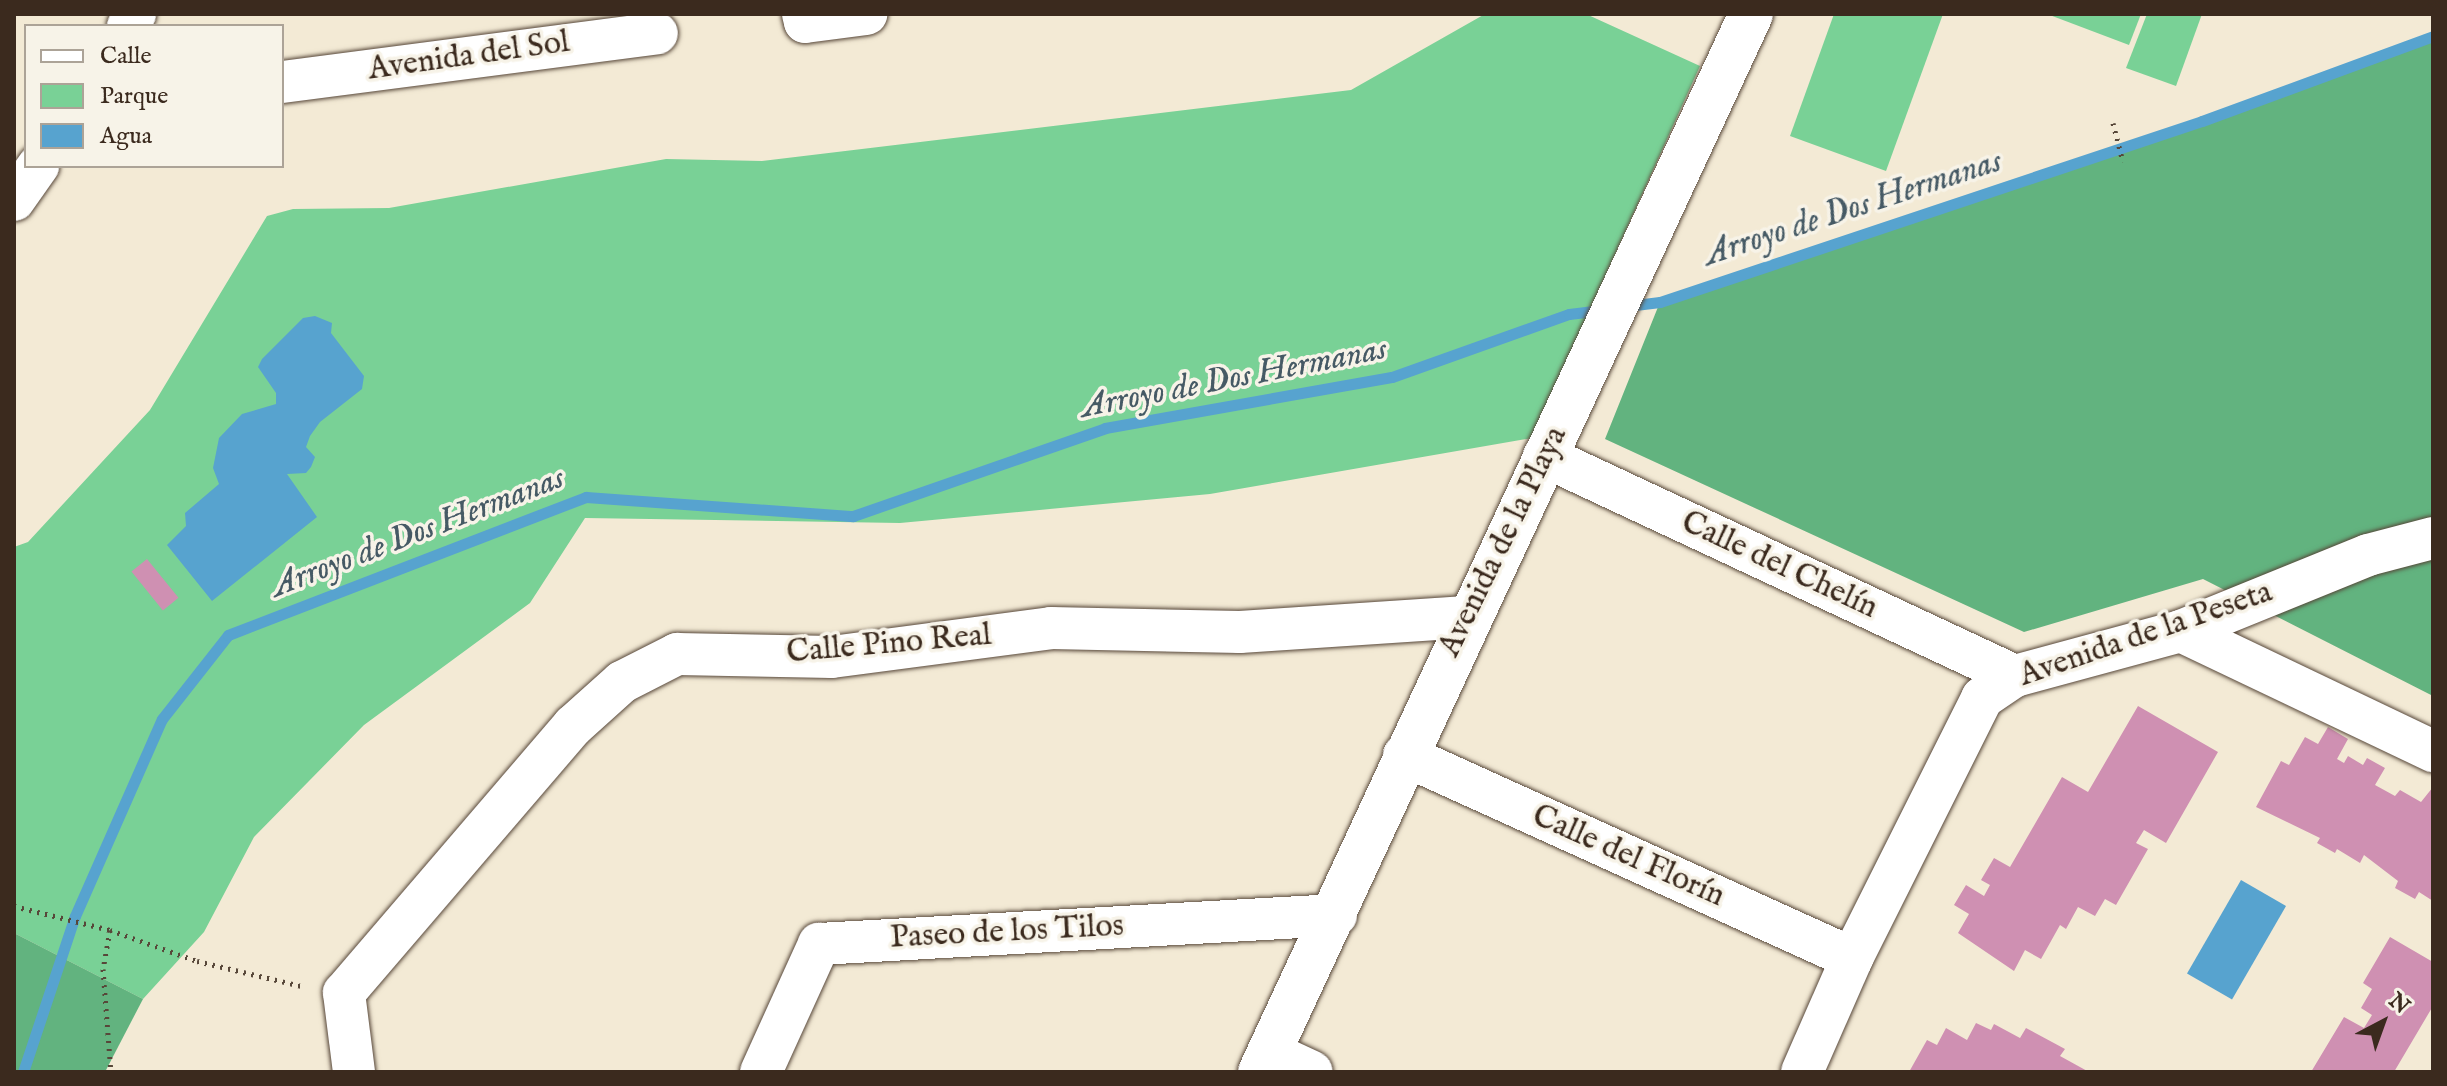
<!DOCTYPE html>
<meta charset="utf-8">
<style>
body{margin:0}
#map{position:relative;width:2447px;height:1086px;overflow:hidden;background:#f3ead5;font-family:"IM FELL English",serif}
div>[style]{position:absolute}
.green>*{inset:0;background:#79d196}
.forest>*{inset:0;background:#62b37f}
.water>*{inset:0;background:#57a3cf;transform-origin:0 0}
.stream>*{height:11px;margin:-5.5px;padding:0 5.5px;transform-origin:5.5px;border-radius:5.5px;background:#57a3cf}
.building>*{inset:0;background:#cf90b2;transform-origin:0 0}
.path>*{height:5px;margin-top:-2.5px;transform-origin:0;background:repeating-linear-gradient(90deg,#574739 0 2px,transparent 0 8px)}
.roads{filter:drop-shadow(0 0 2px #574739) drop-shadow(0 0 2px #574739)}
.minor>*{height:42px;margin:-21px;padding:0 21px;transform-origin:21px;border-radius:21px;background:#fff}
.tertiary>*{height:44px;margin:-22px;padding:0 22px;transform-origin:22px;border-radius:22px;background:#fff}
span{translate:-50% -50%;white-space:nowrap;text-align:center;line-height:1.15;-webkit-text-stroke:7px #f7f3e8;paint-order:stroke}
.street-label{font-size:32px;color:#3b2a1e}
.water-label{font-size:34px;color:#465a65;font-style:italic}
.frame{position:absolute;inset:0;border:16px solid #3b2a1e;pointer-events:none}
.legend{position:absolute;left:24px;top:24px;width:260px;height:144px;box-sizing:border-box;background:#f7f3e8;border:2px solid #aca397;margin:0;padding:10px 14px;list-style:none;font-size:24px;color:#3b2a1e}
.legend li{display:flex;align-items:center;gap:16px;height:40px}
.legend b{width:40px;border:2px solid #aca397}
.north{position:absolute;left:2343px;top:982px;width:80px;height:80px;-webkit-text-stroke:6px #f7f3e8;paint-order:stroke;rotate:41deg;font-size:22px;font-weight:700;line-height:32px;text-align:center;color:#3b2a1e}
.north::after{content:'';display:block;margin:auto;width:28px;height:36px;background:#3b2a1e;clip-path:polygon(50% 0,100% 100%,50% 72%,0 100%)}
</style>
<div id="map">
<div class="green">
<div style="clip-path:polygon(1485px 14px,1586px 14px,1700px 66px,1532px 438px,1210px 494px,900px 523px,585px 518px,530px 603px,364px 725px,254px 837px,204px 932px,143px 999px,14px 933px,14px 547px,28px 542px,150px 410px,267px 216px,293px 209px,389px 208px,666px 159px,762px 161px,1351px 90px)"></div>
<div style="clip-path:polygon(1834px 14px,1943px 14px,1886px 171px,1790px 136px)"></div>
<div style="clip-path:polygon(2047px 14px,2141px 14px,2129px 45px)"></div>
<div style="clip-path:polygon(2147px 14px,2202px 14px,2176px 86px,2126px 68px)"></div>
</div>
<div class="forest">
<div style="clip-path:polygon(2433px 36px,2433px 696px,2203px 579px,2024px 632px,1605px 439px,1660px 302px,2202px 121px)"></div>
<div style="clip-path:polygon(14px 933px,143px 999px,105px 1072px,14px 1072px)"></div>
</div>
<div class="water">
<div style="clip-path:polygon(315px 316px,332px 323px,331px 333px,364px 376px,362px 389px,320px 422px,310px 436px,306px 447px,315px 457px,311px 467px,306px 473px,287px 474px,317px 517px,212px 601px,167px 545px,186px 526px,185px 513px,219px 484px,213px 468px,219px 438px,242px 414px,276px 404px,276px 393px,258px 367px,262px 359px,303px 318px)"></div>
<div style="left:2241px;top:880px;width:52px;height:108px;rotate:30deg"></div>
</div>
<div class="stream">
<div style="left:1627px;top:306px;width:33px;rotate:-7deg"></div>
<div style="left:1660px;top:302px;width:571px;rotate:-18.47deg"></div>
<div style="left:2202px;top:121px;width:246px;rotate:-20.2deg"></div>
<div style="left:23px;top:1072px;width:164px;rotate:-71.6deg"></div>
<div style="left:75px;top:916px;width:215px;rotate:-66.2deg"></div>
<div style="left:162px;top:719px;width:107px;rotate:-51.8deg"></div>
<div style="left:228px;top:635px;width:384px;rotate:-21.1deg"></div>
<div style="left:586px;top:497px;width:268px;rotate:4.1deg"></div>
<div style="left:853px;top:516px;width:267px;rotate:-19.2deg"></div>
<div style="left:1105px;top:428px;width:291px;rotate:-10.1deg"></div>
<div style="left:1392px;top:377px;width:188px;rotate:-19.6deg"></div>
<div style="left:1569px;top:314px;width:33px;rotate:-7deg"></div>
</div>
<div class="building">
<div style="left:147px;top:559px;width:50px;height:20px;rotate:51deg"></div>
<div style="clip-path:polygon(2138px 706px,2218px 752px,2166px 843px,2144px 830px,2136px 843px,2148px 849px,2116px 905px,2105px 899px,2095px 916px,2078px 907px,2066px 929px,2060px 925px,2041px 959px,2025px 950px,2014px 971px,1958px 933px,1969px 914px,1954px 905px,1966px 885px,1984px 896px,1990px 885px,1981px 880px,1994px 858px,2010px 867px,2062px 777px,2088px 792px)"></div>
<div style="clip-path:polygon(2328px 727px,2348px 739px,2337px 759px,2344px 763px,2348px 756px,2363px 765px,2367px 758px,2385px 768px,2375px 785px,2395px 796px,2400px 790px,2421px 802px,2433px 787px,2433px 901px,2419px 892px,2415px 899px,2395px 888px,2398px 881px,2364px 855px,2360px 863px,2337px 849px,2335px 853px,2317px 843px,2320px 838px,2256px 807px,2281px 761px,2289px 765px,2305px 737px,2318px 744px)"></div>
<div style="clip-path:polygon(2390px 937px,2433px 962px,2433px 1006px,2394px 1072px,2311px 1072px,2344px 1017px,2364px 1028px,2372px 1015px,2361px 1008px,2372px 989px,2363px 983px)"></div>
<div style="clip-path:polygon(1976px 1023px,1991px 1030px,1994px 1024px,2020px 1038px,2026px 1028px,2065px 1049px,2060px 1056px,2089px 1072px,1909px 1072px,1927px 1040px,1937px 1045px,1946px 1028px,1967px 1040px)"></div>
</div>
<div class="path">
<div style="left:2113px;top:123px;width:40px;rotate:75.6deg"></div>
<div style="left:14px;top:906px;width:99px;rotate:14deg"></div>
<div style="left:110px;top:930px;width:92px;rotate:19.6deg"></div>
<div style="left:197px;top:961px;width:111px;rotate:13.5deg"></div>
<div style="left:110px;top:930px;width:40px;rotate:100deg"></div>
<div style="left:103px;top:969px;width:103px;rotate:85.6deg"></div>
</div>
<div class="roads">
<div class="minor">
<div style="left:803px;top:14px;width:8px;rotate:76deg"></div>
<div style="left:805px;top:22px;width:62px;rotate:-7.5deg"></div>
<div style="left:128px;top:26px;width:14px;rotate:-60deg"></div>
<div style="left:282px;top:82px;width:378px;rotate:-7.4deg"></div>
<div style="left:14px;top:200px;width:42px;rotate:-54.8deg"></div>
<div style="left:1544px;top:456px;width:520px;rotate:25.04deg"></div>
<div style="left:2181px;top:631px;width:279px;rotate:25.5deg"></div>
<div style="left:1404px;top:755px;width:492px;rotate:24.4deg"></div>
<div style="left:1269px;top:1052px;width:47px;rotate:24.9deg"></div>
<div style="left:354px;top:1072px;width:80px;rotate:-97.2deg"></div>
<div style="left:344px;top:993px;width:352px;rotate:-49.4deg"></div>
<div style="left:573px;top:726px;width:66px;rotate:-41.9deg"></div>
<div style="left:622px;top:682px;width:62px;rotate:-27deg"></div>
<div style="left:677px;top:654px;width:155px;rotate:1.1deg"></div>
<div style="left:832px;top:657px;width:221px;rotate:-7.5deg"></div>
<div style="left:1051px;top:628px;width:189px;rotate:1.2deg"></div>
<div style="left:1240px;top:632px;width:227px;rotate:-3.8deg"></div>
<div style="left:761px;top:1072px;width:141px;rotate:-65.6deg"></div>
<div style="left:819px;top:944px;width:518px;rotate:-3.21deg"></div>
<div style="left:1802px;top:1072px;width:124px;rotate:-66.3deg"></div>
<div style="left:1852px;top:958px;width:291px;rotate:-63.4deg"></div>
<div style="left:1982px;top:698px;width:40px;rotate:-34deg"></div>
<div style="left:2015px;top:676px;width:172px;rotate:-15.2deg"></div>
<div style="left:2181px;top:631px;width:202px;rotate:-22.1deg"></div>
<div style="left:2368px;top:555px;width:67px;rotate:-14.7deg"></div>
</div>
<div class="tertiary">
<div style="left:1260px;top:1072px;width:1166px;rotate:-65.1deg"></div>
</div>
</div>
<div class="street-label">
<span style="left:469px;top:57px;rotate:-8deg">Avenida del Sol</span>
<span style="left:1504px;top:542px;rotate:-64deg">Avenida de la Playa</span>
<span style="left:1779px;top:566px;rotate:25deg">Calle del Chelín</span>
<span style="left:2146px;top:635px;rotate:-19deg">Avenida de la Peseta</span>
<span style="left:889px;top:645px;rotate:-5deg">Calle Pino Real</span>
<span style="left:1628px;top:857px;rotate:24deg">Calle del Florín</span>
<span style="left:1007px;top:933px;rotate:-3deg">Paseo de los Tilos</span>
</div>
<div class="water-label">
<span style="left:1853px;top:208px;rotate:-18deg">Arroyo de Dos Hermanas</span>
<span style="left:1234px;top:378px;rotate:-11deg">Arroyo de Dos Hermanas</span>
<span style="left:418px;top:532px;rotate:-21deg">Arroyo de Dos Hermanas</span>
</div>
<div class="frame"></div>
<ul class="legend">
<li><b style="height:10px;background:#fff"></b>Calle</li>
<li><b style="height:22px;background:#79d196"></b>Parque</li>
<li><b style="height:22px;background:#57a3cf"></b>Agua</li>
</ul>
<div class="north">N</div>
</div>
